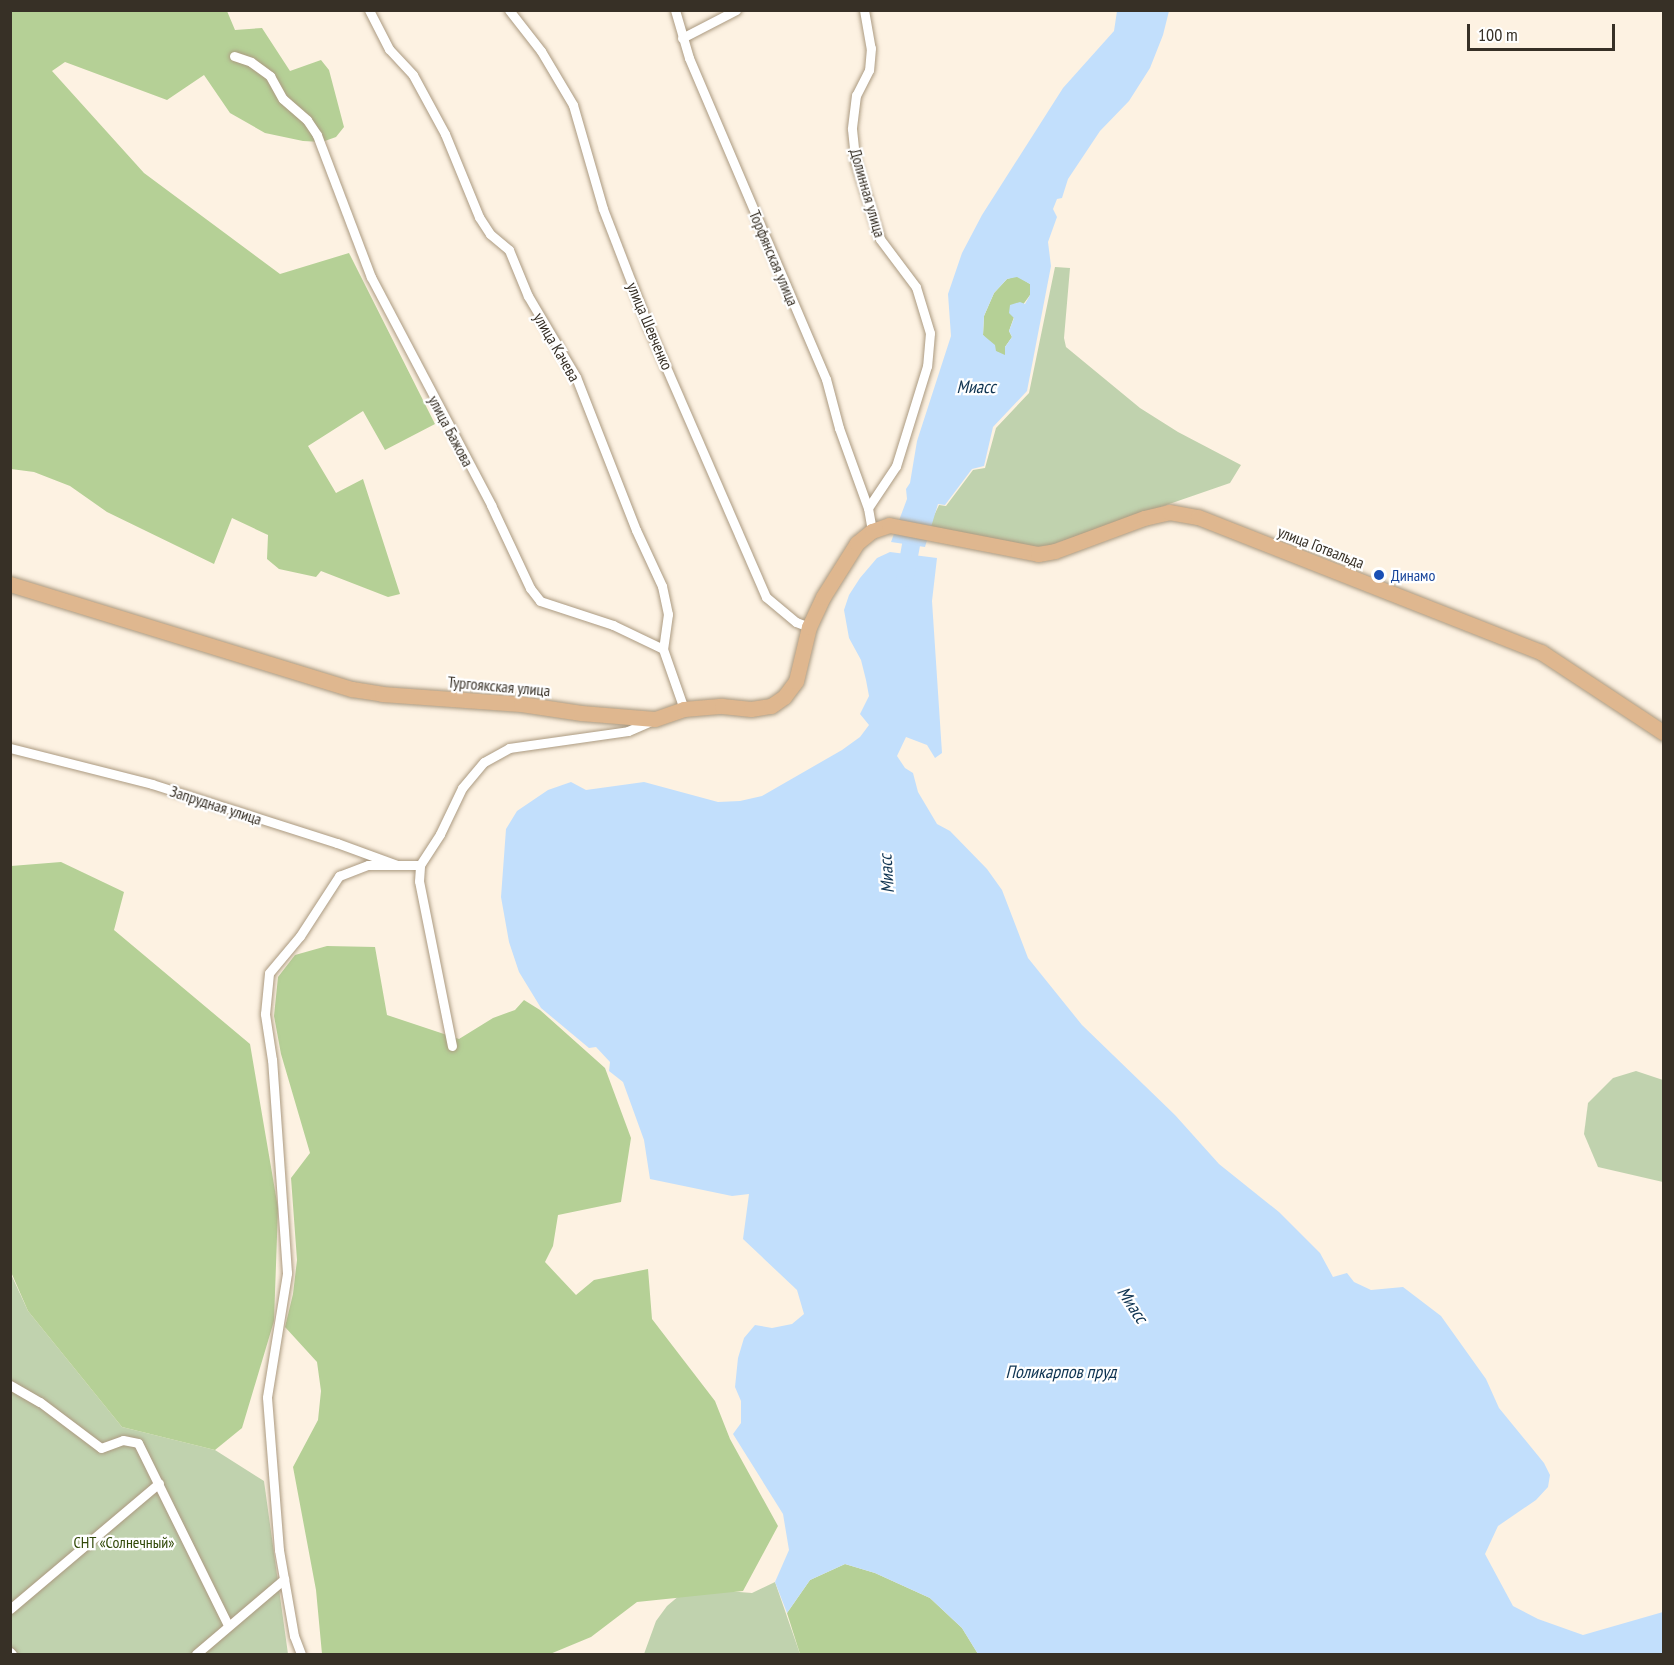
<!DOCTYPE html>
<meta charset="utf-8">
<style>
body{margin:0}
#map{position:relative;width:1674px;height:1665px;overflow:hidden;background:#fdf2e2;font-family:"PT Sans Narrow",sans-serif}
div>[style]{position:absolute}
.green>*{inset:0;background:#c0d2ae}
.forest>*{inset:0;background:#b5d096}
.water>*{inset:0;background:#c2dffc}
.river>*{height:18px;margin:-9px;padding:0 9px;transform-origin:9px;border-radius:9px;background:#c2dffc}
.roads{filter:drop-shadow(0 0 2px #ab9a81) drop-shadow(0 0 2px #ab9a81)}
.street>*{height:9px;margin:-4.5px;padding:0 4.5px;transform-origin:4.5px;border-radius:4.5px;background:#fff}
.primary>*{height:15px;margin:-7.5px;padding:0 7.5px;transform-origin:7.5px;border-radius:7.5px;background:#dfb78f}
.dots>*{width:16px;height:16px;translate:-50% -50%;box-sizing:border-box;border:3px solid #fff;border-radius:50%}
span{translate:-50% -50%;white-space:nowrap;text-align:center;line-height:1.15;-webkit-text-stroke:4.5px #fff;paint-order:stroke}
.street-label{font-size:16px;color:#373026}
.transit-label{font-size:16px;color:#164399}
.left{translate:0 -50%;text-align:left}
.park-label{font-size:16px;color:#314908}
.water-label{font-size:18px;color:#0e3351;font-style:italic}
.frame{position:absolute;inset:0;border:12px solid #373026;pointer-events:none}
.scale{position:absolute;left:1467px;top:24px;width:148px;height:27px;box-sizing:border-box;border:3px solid #373026;border-top:0;padding-left:8px;font-size:18px;line-height:21px;white-space:nowrap;color:#373026;-webkit-text-stroke:4px #fff;paint-order:stroke}
</style>
<div id="map">
<div class="green">
<div style="clip-path:polygon(1055px 267px,1070px 268px,1064px 338px,1066px 347px,1140px 408px,1178px 432px,1241px 465px,1230px 483px,1039px 549px,929px 526px,939px 505px,946px 506px,973px 470px,985px 468px,996px 428px,1029px 393px)"></div>
<div style="clip-path:polygon(1636px 1071px,1663px 1080px,1663px 1182px,1598px 1167px,1584px 1134px,1588px 1103px,1613px 1078px)"></div>
<div style="clip-path:polygon(10px 1272px,28px 1311px,122px 1427px,215px 1450px,264px 1481px,288px 1654px,11px 1654px)"></div>
<div style="clip-path:polygon(775px 1582px,800px 1654px,644px 1654px,656px 1621px,667px 1606px,680px 1595px,714px 1590px,752px 1593px)"></div>
</div>
<div class="forest">
<div style="clip-path:polygon(10px 11px,227px 11px,235px 30px,262px 28px,290px 71px,321px 60px,329px 70px,344px 127px,336px 137px,322px 142px,303px 141px,265px 133px,230px 113px,204px 75px,167px 100px,65px 62px,52px 71px,144px 173px,280px 274px,349px 253px,435px 424px,385px 450px,363px 411px,308px 446px,336px 493px,363px 479px,400px 594px,388px 597px,321px 571px,316px 577px,279px 569px,267px 559px,268px 535px,232px 518px,214px 564px,107px 512px,70px 486px,34px 472px,11px 469px)"></div>
<div style="clip-path:polygon(1017px 276px,1030px 284px,1030px 295px,1014px 317px,1009px 331px,1012px 337px,1005px 347px,1005px 356px,995px 351px,983px 335px,984px 316px,994px 293px,1007px 279px)"></div>
<div style="clip-path:polygon(61px 862px,124px 892px,114px 930px,250px 1044px,278px 1208px,274px 1321px,242px 1428px,215px 1450px,122px 1427px,28px 1311px,11px 1272px,11px 866px)"></div>
<div style="clip-path:polygon(327px 946px,375px 947px,387px 1015px,459px 1039px,493px 1018px,515px 1010px,524px 1000px,540px 1010px,605px 1068px,631px 1138px,621px 1202px,558px 1215px,553px 1246px,545px 1262px,576px 1295px,594px 1280px,648px 1269px,652px 1319px,715px 1401px,730px 1439px,778px 1526px,743px 1591px,637px 1602px,591px 1637px,550px 1654px,322px 1654px,316px 1590px,293px 1467px,318px 1420px,321px 1391px,317px 1362px,285px 1327px,293px 1294px,297px 1260px,291px 1178px,310px 1153px,281px 1054px,274px 1016px,278px 977px,295px 955px)"></div>
<div style="clip-path:polygon(845px 1564px,875px 1573px,930px 1598px,962px 1628px,978px 1654px,800px 1654px,787px 1613px,810px 1580px)"></div>
</div>
<div class="water">
<div style="clip-path:polygon(evenodd,1117px 11px,1169px 11px,1163px 35px,1150px 68px,1129px 101px,1100px 131px,1068px 179px,1062px 198px,1057px 199px,1053px 209px,1057px 217px,1048px 242px,1051px 266px,1027px 391px,993px 427px,984px 466px,972px 469px,945px 505px,938px 504px,925px 547px,891px 542px,907px 499px,906px 489px,910px 483px,917px 441px,951px 336px,948px 294px,962px 253px,982px 215px,1063px 88px,1114px 31px,1117px 11px,1017px 277px,1030px 284px,1030px 295px,1025px 304px,1020px 302px,1010px 305px,1009px 313px,1014px 318px,1009px 331px,1012px 337px,1005px 347px,1005px 355px,996px 351px,995px 345px,983px 335px,984px 316px,994px 293px,1007px 279px,1017px 277px)"></div>
<div style="clip-path:polygon(890px 552px,937px 558px,932px 601px,942px 753px,935px 758px,927px 745px,906px 737px,897px 756px,905px 768px,913px 773px,918px 792px,937px 824px,950px 831px,987px 869px,1002px 890px,1028px 958px,1082px 1025px,1175px 1115px,1219px 1164px,1279px 1212px,1320px 1253px,1333px 1277px,1347px 1273px,1354px 1282px,1371px 1290px,1403px 1287px,1441px 1316px,1486px 1379px,1499px 1408px,1544px 1463px,1550px 1475px,1548px 1487px,1536px 1500px,1498px 1526px,1485px 1554px,1513px 1606px,1538px 1619px,1583px 1635px,1663px 1612px,1663px 1654px,978px 1654px,962px 1628px,930px 1598px,875px 1573px,845px 1564px,810px 1580px,787px 1613px,775px 1582px,789px 1550px,783px 1514px,733px 1434px,741px 1423px,741px 1401px,735px 1387px,738px 1358px,744px 1338px,755px 1325px,772px 1328px,792px 1324px,804px 1314px,797px 1290px,743px 1239px,749px 1194px,732px 1196px,650px 1179px,644px 1140px,623px 1082px,609px 1071px,610px 1062px,596px 1047px,589px 1048px,541px 1008px,519px 972px,509px 942px,501px 897px,506px 829px,517px 811px,548px 790px,571px 782px,586px 790px,644px 782px,718px 802px,740px 801px,762px 796px,842px 750px,860px 737px,869px 725px,860px 714px,869px 696px,866px 680px,861px 660px,849px 638px,844px 610px,849px 595px,860px 578px,877px 558px)"></div>
</div>
<div class="river">
<div style="left:905px;top:578px;width:56px;rotate:-79.7deg"></div>
</div>
<div class="roads">
<div class="street">
<div style="left:369px;top:10px;width:44px;rotate:62.9deg"></div>
<div style="left:389px;top:49px;width:35px;rotate:47deg"></div>
<div style="left:413px;top:75px;width:67px;rotate:61.5deg"></div>
<div style="left:445px;top:134px;width:90px;rotate:67.7deg"></div>
<div style="left:479px;top:217px;width:20px;rotate:57deg"></div>
<div style="left:490px;top:234px;width:25px;rotate:40deg"></div>
<div style="left:509px;top:250px;width:50px;rotate:67.6deg"></div>
<div style="left:528px;top:296px;width:94px;rotate:59.3deg"></div>
<div style="left:576px;top:377px;width:164px;rotate:68.6deg"></div>
<div style="left:636px;top:530px;width:62px;rotate:65.1deg"></div>
<div style="left:662px;top:586px;width:29px;rotate:78deg"></div>
<div style="left:668px;top:614px;width:35px;rotate:98deg"></div>
<div style="left:663px;top:649px;width:64px;rotate:70.7deg"></div>
<div style="left:509px;top:10px;width:52px;rotate:52deg"></div>
<div style="left:541px;top:51px;width:63px;rotate:59.3deg"></div>
<div style="left:573px;top:105px;width:108px;rotate:73.9deg"></div>
<div style="left:603px;top:209px;width:128px;rotate:68.9deg"></div>
<div style="left:649px;top:328px;width:293px;rotate:66.5deg"></div>
<div style="left:766px;top:597px;width:39px;rotate:40deg"></div>
<div style="left:796px;top:622px;width:14px;rotate:21deg"></div>
<div style="left:675px;top:10px;width:50px;rotate:73.7deg"></div>
<div style="left:689px;top:58px;width:349px;rotate:66.9deg"></div>
<div style="left:826px;top:379px;width:51px;rotate:75.1deg"></div>
<div style="left:839px;top:428px;width:85px;rotate:70.1deg"></div>
<div style="left:864px;top:10px;width:39px;rotate:80deg"></div>
<div style="left:871px;top:48px;width:22px;rotate:95deg"></div>
<div style="left:869px;top:70px;width:28px;rotate:117deg"></div>
<div style="left:856px;top:95px;width:34px;rotate:97deg"></div>
<div style="left:852px;top:129px;width:31px;rotate:84deg"></div>
<div style="left:855px;top:160px;width:83px;rotate:72.4deg"></div>
<div style="left:880px;top:239px;width:60px;rotate:53.1deg"></div>
<div style="left:916px;top:287px;width:48px;rotate:73.1deg"></div>
<div style="left:930px;top:333px;width:33px;rotate:95deg"></div>
<div style="left:927px;top:366px;width:105px;rotate:107.2deg"></div>
<div style="left:896px;top:466px;width:50px;rotate:123.7deg"></div>
<div style="left:868px;top:508px;width:23px;rotate:80deg"></div>
<div style="left:682px;top:38px;width:61px;rotate:-27.4deg"></div>
<div style="left:234px;top:56px;width:18px;rotate:19deg"></div>
<div style="left:251px;top:62px;width:24px;rotate:36deg"></div>
<div style="left:270px;top:76px;width:26px;rotate:61deg"></div>
<div style="left:283px;top:99px;width:32px;rotate:41deg"></div>
<div style="left:307px;top:120px;width:18px;rotate:56deg"></div>
<div style="left:317px;top:135px;width:152px;rotate:69.2deg"></div>
<div style="left:371px;top:277px;width:258px;rotate:62.2deg"></div>
<div style="left:491px;top:505px;width:92px;rotate:64.8deg"></div>
<div style="left:530px;top:588px;width:16px;rotate:52deg"></div>
<div style="left:540px;top:601px;width:77px;rotate:18.2deg"></div>
<div style="left:613px;top:625px;width:55px;rotate:25.6deg"></div>
<div style="left:10px;top:748px;width:146px;rotate:14.2deg"></div>
<div style="left:152px;top:784px;width:194px;rotate:17.7deg"></div>
<div style="left:337px;top:843px;width:64px;rotate:20.1deg"></div>
<div style="left:397px;top:865px;width:23px"></div>
<div style="left:452px;top:1046px;width:168px;rotate:-101.3deg"></div>
<div style="left:419px;top:881px;width:16px;rotate:-86deg"></div>
<div style="left:420px;top:865px;width:37px;rotate:-57deg"></div>
<div style="left:440px;top:834px;width:51px;rotate:-64.4deg"></div>
<div style="left:462px;top:788px;width:34px;rotate:-50deg"></div>
<div style="left:484px;top:762px;width:29px;rotate:-29deg"></div>
<div style="left:509px;top:748px;width:120px;rotate:-8.1deg"></div>
<div style="left:628px;top:731px;width:25px;rotate:-23deg"></div>
<div style="left:10px;top:1385px;width:34px;rotate:30deg"></div>
<div style="left:40px;top:1402px;width:76px;rotate:37deg"></div>
<div style="left:101px;top:1448px;width:23px;rotate:-20deg"></div>
<div style="left:123px;top:1440px;width:15px;rotate:11deg"></div>
<div style="left:138px;top:1443px;width:203px;rotate:63.7deg"></div>
<div style="left:10px;top:1609px;width:195px;rotate:-40.2deg"></div>
<div style="left:10px;top:1652px;width:3px;rotate:45deg"></div>
<div style="left:196px;top:1654px;width:116px;rotate:-40.4deg"></div>
<div style="left:301px;top:1654px;width:19px;rotate:-111deg"></div>
<div style="left:294px;top:1636px;width:87px;rotate:-99.9deg"></div>
<div style="left:279px;top:1550px;width:153px;rotate:-94.5deg"></div>
<div style="left:267px;top:1397px;width:126px;rotate:-80.8deg"></div>
<div style="left:287px;top:1273px;width:214px;rotate:-94deg"></div>
<div style="left:272px;top:1060px;width:47px;rotate:-98.7deg"></div>
<div style="left:265px;top:1014px;width:41px;rotate:-84.4deg"></div>
<div style="left:269px;top:973px;width:48px;rotate:-50deg"></div>
<div style="left:300px;top:936px;width:72px;rotate:-57deg"></div>
<div style="left:339px;top:876px;width:31px;rotate:-21deg"></div>
<div style="left:368px;top:865px;width:29px"></div>
</div>
<div class="primary">
<div style="left:10px;top:584px;width:358px;rotate:17.1deg"></div>
<div style="left:352px;top:689px;width:30px;rotate:9deg"></div>
<div style="left:382px;top:694px;width:139px;rotate:4.1deg"></div>
<div style="left:521px;top:704px;width:61px;rotate:8.5deg"></div>
<div style="left:581px;top:713px;width:74px;rotate:4.6deg"></div>
<div style="left:655px;top:719px;width:31px;rotate:-19deg"></div>
<div style="left:684px;top:709px;width:38px;rotate:-5deg"></div>
<div style="left:722px;top:706px;width:29px;rotate:6deg"></div>
<div style="left:751px;top:709px;width:20px;rotate:-9deg"></div>
<div style="left:771px;top:706px;width:16px;rotate:-35deg"></div>
<div style="left:784px;top:697px;width:20px;rotate:-53deg"></div>
<div style="left:796px;top:681px;width:56px;rotate:-76.5deg"></div>
<div style="left:809px;top:627px;width:33px;rotate:-65deg"></div>
<div style="left:823px;top:597px;width:64px;rotate:-57.8deg"></div>
<div style="left:857px;top:543px;width:19px;rotate:-39deg"></div>
<div style="left:872px;top:531px;width:18px;rotate:-19deg"></div>
<div style="left:889px;top:525px;width:152px;rotate:11deg"></div>
<div style="left:1038px;top:554px;width:17px;rotate:-10deg"></div>
<div style="left:1055px;top:551px;width:95px;rotate:-20.3deg"></div>
<div style="left:1144px;top:518px;width:26px;rotate:-13deg"></div>
<div style="left:1169px;top:512px;width:29px;rotate:10deg"></div>
<div style="left:1198px;top:517px;width:369px;rotate:21.5deg"></div>
<div style="left:1541px;top:652px;width:147px;rotate:33.4deg"></div>
</div>
</div>
<div class="dots">
<div style="left:1379px;top:575px;background:#1a4fb4"></div>
</div>
<div class="street-label">
<span style="left:868px;top:193px;rotate:74deg">Долинная улица</span>
<span style="left:774px;top:258px;rotate:67deg">Торфянская улица</span>
<span style="left:650px;top:326px;rotate:67deg">улица Шевченко</span>
<span style="left:557px;top:347px;rotate:60deg">улица Качева</span>
<span style="left:451px;top:431px;rotate:62deg">улица Бажова</span>
<span style="left:1321px;top:547px;rotate:21deg">улица Готвальда</span>
<span style="left:499px;top:686px;rotate:5deg">Тургоякская улица</span>
<span style="left:216px;top:805px;rotate:18deg">Запрудная улица</span>
</div>
<div class="transit-label">
<span class="left" style="left:1391px;top:575px">Динамо</span>
</div>
<div class="park-label">
<span style="left:124px;top:1542px">СНТ «Солнечный»</span>
</div>
<div class="water-label">
<span style="left:976px;top:387px">Миасс</span>
<span style="left:887px;top:874px;rotate:-94deg">Миасс</span>
<span style="left:1132px;top:1305px;rotate:57deg">Миасс</span>
<span style="left:1061px;top:1372px">Поликарпов пруд</span>
</div>
<div class="frame"></div>
<div class="scale">100 m</div>
</div>
